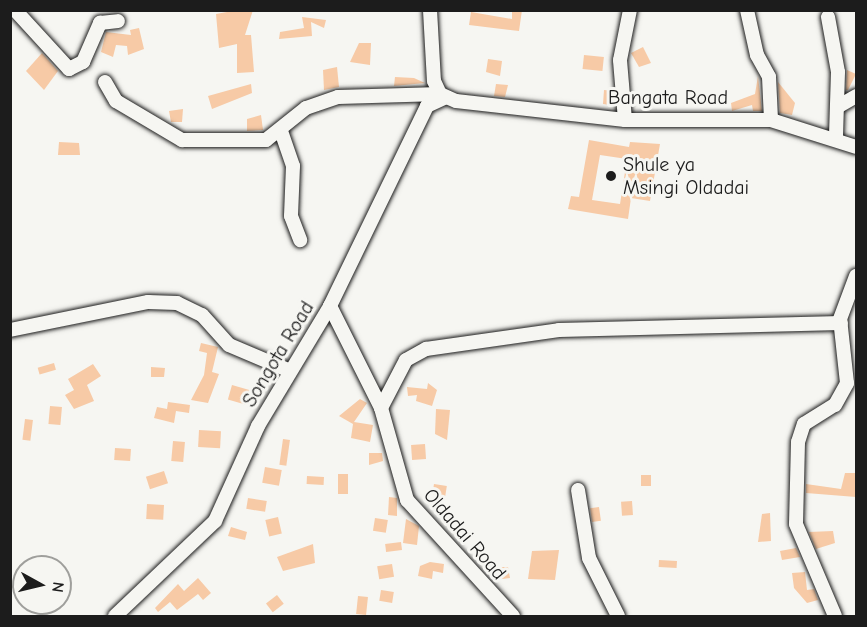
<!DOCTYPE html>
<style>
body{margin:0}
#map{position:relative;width:867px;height:627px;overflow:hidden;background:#f6f6f2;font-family:"Comic Neue",sans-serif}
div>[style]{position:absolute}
.building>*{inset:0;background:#f7caa6;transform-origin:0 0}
.roads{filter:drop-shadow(0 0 2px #1c1c1c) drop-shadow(0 0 2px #1c1c1c)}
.minor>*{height:14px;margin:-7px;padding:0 7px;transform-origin:7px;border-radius:7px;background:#f6f6f2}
.dots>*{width:16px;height:16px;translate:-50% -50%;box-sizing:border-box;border:3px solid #f6f6f2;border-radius:50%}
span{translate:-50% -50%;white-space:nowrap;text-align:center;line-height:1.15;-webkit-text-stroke:6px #f6f6f2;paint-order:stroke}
.street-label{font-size:20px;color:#1c1c1c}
.poi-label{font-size:20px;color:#1c1c1c}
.left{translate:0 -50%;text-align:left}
.frame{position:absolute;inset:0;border:12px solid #1c1c1c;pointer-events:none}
.north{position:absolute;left:12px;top:555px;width:60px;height:60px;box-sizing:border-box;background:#f6f6f2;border:2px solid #9f9f9c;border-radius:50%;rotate:98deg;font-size:16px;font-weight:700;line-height:24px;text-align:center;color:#1c1c1c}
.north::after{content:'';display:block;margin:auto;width:21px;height:27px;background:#1c1c1c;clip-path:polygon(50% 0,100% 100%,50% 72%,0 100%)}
</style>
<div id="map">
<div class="building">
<div style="clip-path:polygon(238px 10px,253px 10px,245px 35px,251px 35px,254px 72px,237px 73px,237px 44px,219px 48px,216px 14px)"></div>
<div style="clip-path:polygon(512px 10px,522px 10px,519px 31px,469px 25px,471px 12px,512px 19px)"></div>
<div style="clip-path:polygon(302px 17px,326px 20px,324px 28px,311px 22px,312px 36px,279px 39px,280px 32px,304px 28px)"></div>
<div style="clip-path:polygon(139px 28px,144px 49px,128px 55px,127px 46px,116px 45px,113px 57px,101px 52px,106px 32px,131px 35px,130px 30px)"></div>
<div style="clip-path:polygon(359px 43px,371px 43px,370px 65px,350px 62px)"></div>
<div style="clip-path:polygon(643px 47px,651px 63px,639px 67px,631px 53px)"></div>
<div style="clip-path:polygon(42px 53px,58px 71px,44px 90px,26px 71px)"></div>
<div style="left:584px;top:55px;width:20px;height:14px;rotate:6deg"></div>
<div style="clip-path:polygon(488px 59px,502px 61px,500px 76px,486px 72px)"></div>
<div style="clip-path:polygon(337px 67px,339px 87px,324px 90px,323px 70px)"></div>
<div style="clip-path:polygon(847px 70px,856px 74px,848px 90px,846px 90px)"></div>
<div style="clip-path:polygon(758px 76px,762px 111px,753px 111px,752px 105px,732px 111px,731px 103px,755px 94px)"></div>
<div style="clip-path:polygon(395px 77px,414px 78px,425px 83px,394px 86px)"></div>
<div style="clip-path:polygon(778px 82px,795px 103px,792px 115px,780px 113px)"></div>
<div style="clip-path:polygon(251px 84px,252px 93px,212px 109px,208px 96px)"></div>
<div style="clip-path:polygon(496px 84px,508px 85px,505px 97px,494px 96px)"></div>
<div style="clip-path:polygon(604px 90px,614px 91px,610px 105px,603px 104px)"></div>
<div style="clip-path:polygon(183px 109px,182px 122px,171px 122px,169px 111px)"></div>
<div style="clip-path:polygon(261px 115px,263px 130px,247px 131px,247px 119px)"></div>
<div style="clip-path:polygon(evenodd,589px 140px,629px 147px,630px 142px,660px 144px,650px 201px,631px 198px,628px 219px,568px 209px,571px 196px,579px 197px,589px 140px,600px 155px,627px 159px,620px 204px,592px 200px,600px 155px)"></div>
<div style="clip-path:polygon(59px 142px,79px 143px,80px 155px,58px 155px)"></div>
<div style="clip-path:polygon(201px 343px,218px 347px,212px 372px,219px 374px,208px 403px,191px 400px,204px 375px,207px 353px,199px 351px)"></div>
<div style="left:54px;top:363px;width:7px;height:17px;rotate:74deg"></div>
<div style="clip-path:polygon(93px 364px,101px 376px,87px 385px,94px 401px,74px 409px,65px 395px,74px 390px,68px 379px)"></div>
<div style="clip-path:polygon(151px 367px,165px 368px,164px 377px,151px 377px)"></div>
<div style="clip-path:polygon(428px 383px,437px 390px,432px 406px,416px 401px,417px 395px,408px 396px,407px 387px,427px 389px)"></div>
<div style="left:232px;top:385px;width:18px;height:15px;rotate:16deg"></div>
<div style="clip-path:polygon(360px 399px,367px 403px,354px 422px,373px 425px,370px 442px,351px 438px,353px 424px,339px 416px)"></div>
<div style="clip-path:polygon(168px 402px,190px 405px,189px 413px,176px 411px,174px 423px,154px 418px,157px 407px,167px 409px)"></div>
<div style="left:50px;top:406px;width:12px;height:18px;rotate:5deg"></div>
<div style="clip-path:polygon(436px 409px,450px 410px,447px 440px,435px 434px)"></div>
<div style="left:25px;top:419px;width:8px;height:21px;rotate:7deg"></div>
<div style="left:199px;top:430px;width:22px;height:17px;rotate:3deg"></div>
<div style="left:283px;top:439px;width:7px;height:26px;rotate:8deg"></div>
<div style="left:173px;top:441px;width:12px;height:20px;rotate:5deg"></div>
<div style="left:425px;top:444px;width:15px;height:14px;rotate:86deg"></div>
<div style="left:115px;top:448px;width:16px;height:12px;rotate:4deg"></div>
<div style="clip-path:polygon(369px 453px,382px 453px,383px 461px,369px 465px)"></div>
<div style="left:265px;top:467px;width:17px;height:16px;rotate:10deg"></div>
<div style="left:164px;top:471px;width:13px;height:19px;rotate:72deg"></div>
<div style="clip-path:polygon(845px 473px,856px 473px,856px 497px,806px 493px,806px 484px,841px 489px)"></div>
<div style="left:338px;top:474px;width:10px;height:20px"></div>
<div style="left:641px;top:475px;width:10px;height:11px"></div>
<div style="left:307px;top:476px;width:17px;height:8px;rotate:3deg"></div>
<div style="left:434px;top:484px;width:13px;height:10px;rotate:9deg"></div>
<div style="clip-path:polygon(389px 497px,397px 498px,397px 516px,388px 515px)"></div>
<div style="left:248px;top:498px;width:19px;height:11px;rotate:9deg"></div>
<div style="left:632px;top:501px;width:14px;height:11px;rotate:86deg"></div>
<div style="left:147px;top:504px;width:17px;height:15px;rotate:3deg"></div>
<div style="left:599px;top:507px;width:14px;height:9px;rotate:82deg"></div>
<div style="clip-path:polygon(770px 513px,771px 541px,758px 542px,762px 514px)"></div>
<div style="left:278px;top:517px;width:17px;height:13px;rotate:77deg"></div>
<div style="left:375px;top:518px;width:13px;height:13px;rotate:9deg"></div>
<div style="clip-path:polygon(406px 519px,419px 526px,417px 545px,403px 543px)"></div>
<div style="clip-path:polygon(231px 527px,247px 532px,245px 540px,228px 536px)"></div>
<div style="clip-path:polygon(833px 531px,835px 543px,816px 549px,809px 532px)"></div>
<div style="left:401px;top:542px;width:8px;height:16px;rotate:83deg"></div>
<div style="clip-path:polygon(313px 544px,315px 563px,283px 571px,277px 557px)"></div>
<div style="clip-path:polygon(796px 548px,800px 557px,782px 560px,780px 551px)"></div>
<div style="clip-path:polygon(559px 550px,555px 580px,528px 579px,532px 551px)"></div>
<div style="left:659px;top:560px;width:18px;height:7px;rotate:3deg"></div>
<div style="clip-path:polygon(430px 562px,444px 564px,443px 573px,433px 571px,432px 579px,418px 576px,420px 566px)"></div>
<div style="left:392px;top:564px;width:13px;height:15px;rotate:81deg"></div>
<div style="clip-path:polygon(492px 567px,508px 567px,510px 578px,494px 580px)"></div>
<div style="clip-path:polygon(805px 572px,807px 590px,814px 589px,818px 600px,807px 603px,794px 588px,792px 573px)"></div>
<div style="clip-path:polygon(198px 578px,211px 593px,203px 600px,198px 594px,177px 610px,170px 602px,158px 612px,155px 608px,178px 584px,184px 591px)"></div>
<div style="left:381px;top:590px;width:13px;height:11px;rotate:9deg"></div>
<div style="left:277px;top:595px;width:11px;height:14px;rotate:52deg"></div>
<div style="left:358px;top:596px;width:10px;height:18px;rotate:6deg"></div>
</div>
<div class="roads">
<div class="minor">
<div style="left:15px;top:10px;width:80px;rotate:47.5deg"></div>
<div style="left:69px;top:69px;width:16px;rotate:-27deg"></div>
<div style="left:83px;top:62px;width:43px;rotate:-66.4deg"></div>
<div style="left:100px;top:23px;width:18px;rotate:-6deg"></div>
<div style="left:430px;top:10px;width:71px;rotate:86.8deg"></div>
<div style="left:434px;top:81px;width:14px;rotate:65deg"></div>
<div style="left:747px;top:10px;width:46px;rotate:77.5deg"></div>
<div style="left:757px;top:55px;width:25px;rotate:61deg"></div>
<div style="left:769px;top:77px;width:43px;rotate:87.3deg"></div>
<div style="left:828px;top:17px;width:56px;rotate:79.7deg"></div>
<div style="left:838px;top:72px;width:64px;rotate:91.8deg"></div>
<div style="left:105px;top:82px;width:22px;rotate:60deg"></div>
<div style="left:116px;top:101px;width:77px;rotate:30.6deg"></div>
<div style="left:182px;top:140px;width:84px"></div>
<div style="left:266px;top:140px;width:51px;rotate:-38.7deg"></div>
<div style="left:306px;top:108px;width:34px;rotate:-19deg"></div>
<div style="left:338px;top:97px;width:102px;rotate:-1.7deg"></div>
<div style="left:440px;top:94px;width:17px;rotate:24deg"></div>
<div style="left:456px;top:101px;width:170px;rotate:6.4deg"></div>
<div style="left:625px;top:120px;width:146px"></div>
<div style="left:771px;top:120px;width:89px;rotate:17.6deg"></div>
<div style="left:839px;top:106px;width:20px;rotate:-30deg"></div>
<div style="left:625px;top:120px;width:60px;rotate:-94.8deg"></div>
<div style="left:620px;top:60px;width:51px;rotate:-78.7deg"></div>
<div style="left:281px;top:131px;width:37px;rotate:71deg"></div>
<div style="left:293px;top:166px;width:50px;rotate:92.3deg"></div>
<div style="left:291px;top:216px;width:26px;rotate:69deg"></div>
<div style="left:330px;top:306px;width:114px;rotate:63.4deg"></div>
<div style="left:381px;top:408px;width:96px;rotate:74.2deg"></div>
<div style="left:407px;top:500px;width:157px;rotate:47.6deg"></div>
<div style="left:10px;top:330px;width:141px;rotate:-11.5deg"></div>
<div style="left:148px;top:302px;width:29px;rotate:2deg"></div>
<div style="left:177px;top:303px;width:28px;rotate:26deg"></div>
<div style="left:202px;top:315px;width:40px;rotate:48deg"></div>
<div style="left:229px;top:345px;width:64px;rotate:23deg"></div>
<div style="left:381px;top:408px;width:54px;rotate:-62.5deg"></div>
<div style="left:406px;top:360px;width:23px;rotate:-29deg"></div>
<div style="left:426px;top:349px;width:134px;rotate:-8.1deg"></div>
<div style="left:559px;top:330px;width:282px;rotate:-1.4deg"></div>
<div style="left:578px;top:490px;width:69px;rotate:80.8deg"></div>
<div style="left:589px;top:558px;width:65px;rotate:63.4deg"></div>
<div style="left:115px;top:616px;width:138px;rotate:-43.5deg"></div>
<div style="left:215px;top:521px;width:104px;rotate:-65.6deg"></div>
<div style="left:258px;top:426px;width:140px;rotate:-59deg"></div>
<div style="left:330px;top:306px;width:222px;rotate:-64.1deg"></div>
<div style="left:427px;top:106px;width:19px;rotate:-25deg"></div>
<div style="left:835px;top:616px;width:100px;rotate:-113deg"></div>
<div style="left:796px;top:524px;width:82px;rotate:-88.6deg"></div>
<div style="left:798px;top:442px;width:19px;rotate:-72deg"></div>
<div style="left:804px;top:424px;width:36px;rotate:-32deg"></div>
<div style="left:835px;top:405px;width:25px;rotate:-61deg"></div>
<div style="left:847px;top:383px;width:64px;rotate:-96.2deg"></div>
<div style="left:840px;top:319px;width:46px;rotate:-69.6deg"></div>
</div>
</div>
<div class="dots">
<div style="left:611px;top:176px;background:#1c1c1c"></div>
</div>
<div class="street-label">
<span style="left:668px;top:97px">Bangata Road</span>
<span style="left:278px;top:354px;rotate:-59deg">Songota Road</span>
<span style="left:465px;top:534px;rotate:49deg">Oldadai Road</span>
</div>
<div class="poi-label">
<span class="left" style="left:623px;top:176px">Shule ya<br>Msingi Oldadai</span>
</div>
<div class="frame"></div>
<div class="north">N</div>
</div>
